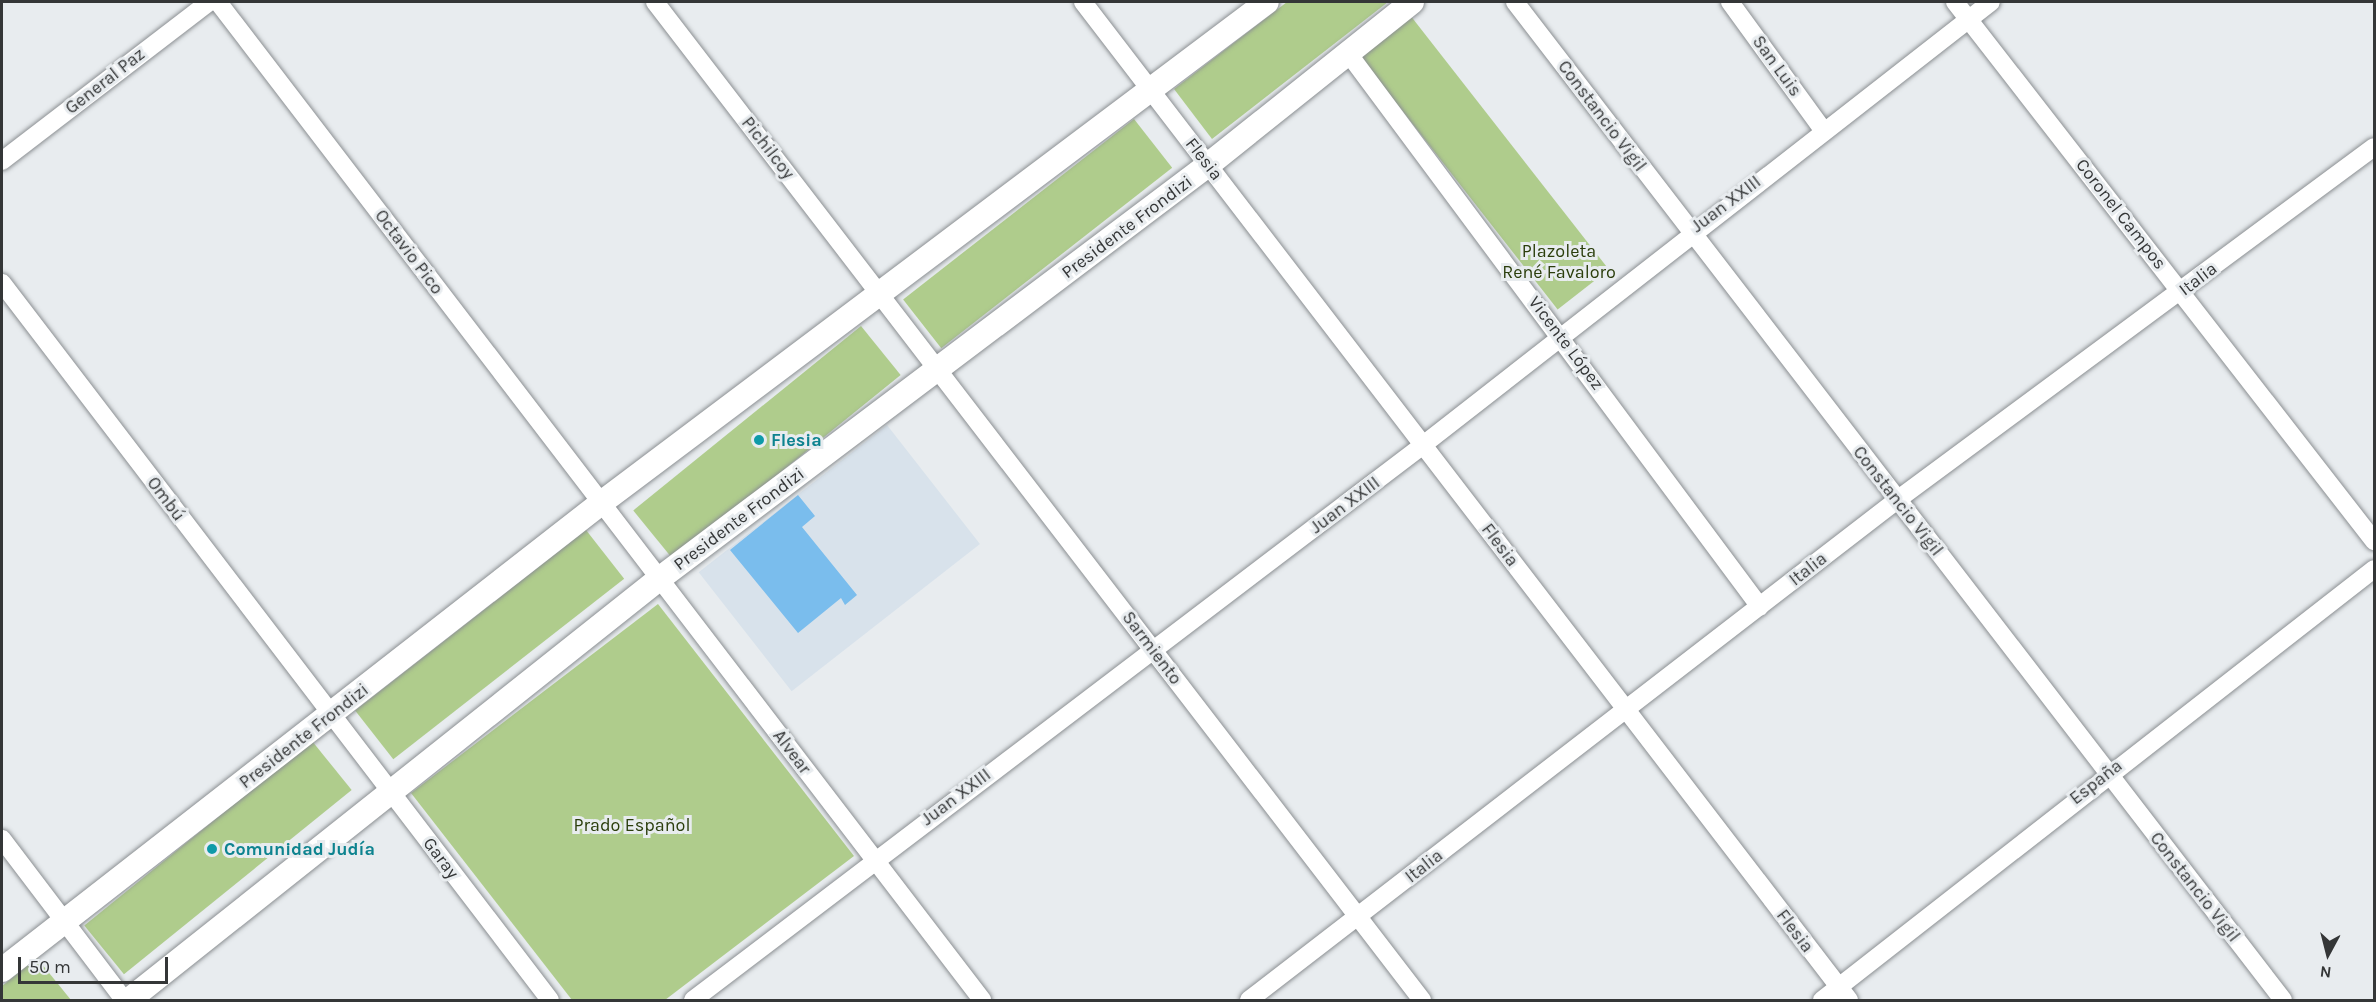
<!DOCTYPE html>
<meta charset="utf-8">
<style>
body{margin:0}
#map{position:relative;width:2376px;height:1002px;overflow:hidden;background:#e8ecef;font-family:Karla,sans-serif}
div>[style]{position:absolute}
.built>*{inset:0;background:#d8e2eb;transform-origin:0 0}
.green>*{inset:0;background:#afcc8c;transform-origin:0 0}
.building>*{inset:0;background:#7abded}
.roads{filter:drop-shadow(0 0 2px #8b8f92) drop-shadow(0 0 2px #8b8f92)}
.minor>*{height:18px;margin:-9px;padding:0 9px;transform-origin:9px;border-radius:9px;background:#fff}
.secondary>*{height:24px;margin:-12px;padding:0 12px;transform-origin:12px;border-radius:12px;background:#fff}
.dots>*{width:16px;height:16px;translate:-50% -50%;box-sizing:border-box;border:3px solid #e8ecef;border-radius:50%}
span{translate:-50% -50%;white-space:nowrap;text-align:center;line-height:1.15;-webkit-text-stroke:6px #e8ecef;paint-order:stroke}
.street-label{font-size:18px;color:#343637}
.park-label{font-size:18px;color:#2b3e0c}
.culture-label{font-size:18px;color:#0d838f;font-weight:700}
.left{translate:0 -50%;text-align:left}
.frame{position:absolute;inset:0;border:3px solid #343637;pointer-events:none}
.north{position:absolute;left:2298px;top:924px;width:60px;height:60px;-webkit-text-stroke:4px #e8ecef;paint-order:stroke;rotate:187deg;font-size:16px;font-weight:700;line-height:24px;text-align:center;color:#343637}
.north::after{content:'';display:block;margin:auto;width:21px;height:27px;background:#343637;clip-path:polygon(50% 0,100% 100%,50% 72%,0 100%)}
.scale{position:absolute;left:18px;top:957px;width:150px;height:27px;box-sizing:border-box;border:3px solid #343637;border-top:0;padding-left:8px;font-size:18px;line-height:21px;white-space:nowrap;color:#343637;-webkit-text-stroke:4px #e8ecef;paint-order:stroke}
</style>
<div id="map">
<div class="built">
<div style="left:887px;top:425px;width:151px;height:239px;rotate:52deg"></div>
</div>
<div class="green">
<div style="clip-path:polygon(1287px 2px,1388px 2px,1212px 139px,1174px 89px)"></div>
<div style="left:1410px;top:15px;width:323px;height:65px;rotate:52deg"></div>
<div style="left:1134px;top:119px;width:62px;height:293px;rotate:52deg"></div>
<div style="left:861px;top:326px;width:63px;height:293px;rotate:51deg"></div>
<div style="left:586px;top:530px;width:62px;height:293px;rotate:52deg"></div>
<div style="clip-path:polygon(658px 604px,854px 856px,665px 1000px,572px 1000px,411px 793px)"></div>
<div style="left:312px;top:741px;width:63px;height:293px;rotate:51deg"></div>
<div style="clip-path:polygon(37px 958px,71px 1000px,2px 1000px,2px 986px)"></div>
</div>
<div class="building">
<div style="clip-path:polygon(798px 495px,815px 516px,802px 527px,857px 595px,845px 605px,841px 598px,798px 633px,730px 550px)"></div>
</div>
<div class="roads">
<div class="minor">
<div style="left:218px;top:2px;width:1257px;rotate:52.56deg"></div>
<div style="left:655px;top:2px;width:1259px;rotate:52.46deg"></div>
<div style="left:1083px;top:2px;width:1258px;rotate:52.49deg"></div>
<div style="left:1515px;top:2px;width:1259px;rotate:52.42deg"></div>
<div style="left:1730px;top:2px;width:158px;rotate:54deg"></div>
<div style="left:1955px;top:2px;width:683px;rotate:52.14deg"></div>
<div style="left:1348px;top:53px;width:690px;rotate:53.36deg"></div>
<div style="left:2px;top:161px;width:261px;rotate:-37.5deg"></div>
<div style="left:2px;top:283px;width:902px;rotate:52.61deg"></div>
<div style="left:2px;top:839px;width:202px;rotate:52.8deg"></div>
<div style="left:693px;top:1000px;width:917px;rotate:-37.24deg"></div>
<div style="left:1423px;top:445px;width:720px;rotate:-37.95deg"></div>
<div style="left:1249px;top:1000px;width:818px;rotate:-37.65deg"></div>
<div style="left:1897px;top:500px;width:593px;rotate:-36.5deg"></div>
<div style="left:1822px;top:1000px;width:700px;rotate:-37.98deg"></div>
</div>
<div class="secondary">
<div style="left:2px;top:970px;width:760px;rotate:-37.94deg"></div>
<div style="left:601px;top:503px;width:833px;rotate:-36.95deg"></div>
<div style="left:129px;top:1000px;width:677px;rotate:-38.46deg"></div>
<div style="left:659px;top:579px;width:688px;rotate:-37.02deg"></div>
<div style="left:1208px;top:165px;width:261px;rotate:-38.6deg"></div>
</div>
</div>
<div class="dots">
<div style="left:759px;top:440px;background:#0f9aa8"></div>
<div style="left:212px;top:849px;background:#0f9aa8"></div>
</div>
<div class="street-label">
<span style="left:1777px;top:66px;rotate:54deg">San Luis</span>
<span style="left:105px;top:81px;rotate:-38deg">General Paz</span>
<span style="left:1602px;top:116px;rotate:53deg">Constancio Vigil</span>
<span style="left:768px;top:148px;rotate:52deg">Pichilcoy</span>
<span style="left:1204px;top:159px;rotate:52deg">Flesia</span>
<span style="left:1726px;top:204px;rotate:-37deg">Juan XXIII</span>
<span style="left:2121px;top:214px;rotate:52deg">Coronel Campos</span>
<span style="left:1127px;top:227px;rotate:-37deg">Presidente Frondizi</span>
<span style="left:409px;top:252px;rotate:53deg">Octavio Pico</span>
<span style="left:2198px;top:279px;rotate:-37deg">Italia</span>
<span style="left:1566px;top:343px;rotate:53deg">Vicente López</span>
<span style="left:166px;top:499px;rotate:53deg">Ombú</span>
<span style="left:1898px;top:501px;rotate:52deg">Constancio Vigil</span>
<span style="left:1345px;top:505px;rotate:-37deg">Juan XXIII</span>
<span style="left:739px;top:519px;rotate:-37deg">Presidente Frondizi</span>
<span style="left:1500px;top:545px;rotate:53deg">Flesia</span>
<span style="left:1808px;top:569px;rotate:-38deg">Italia</span>
<span style="left:1152px;top:648px;rotate:53deg">Sarmiento</span>
<span style="left:304px;top:736px;rotate:-38deg">Presidente Frondizi</span>
<span style="left:792px;top:752px;rotate:53deg">Alvear</span>
<span style="left:2096px;top:782px;rotate:-38deg">España</span>
<span style="left:956px;top:797px;rotate:-37deg">Juan XXIII</span>
<span style="left:441px;top:858px;rotate:53deg">Garay</span>
<span style="left:1424px;top:866px;rotate:-38deg">Italia</span>
<span style="left:2195px;top:887px;rotate:52deg">Constancio Vigil</span>
<span style="left:1795px;top:931px;rotate:53deg">Flesia</span>
</div>
<div class="park-label">
<span style="left:1559px;top:262px">Plazoleta<br>René Favaloro</span>
<span style="left:632px;top:825px">Prado Español</span>
</div>
<div class="culture-label">
<span class="left" style="left:771px;top:440px">Flesia</span>
<span class="left" style="left:224px;top:849px">Comunidad Judía</span>
</div>
<div class="frame"></div>
<div class="north">N</div>
<div class="scale">50 m</div>
</div>
